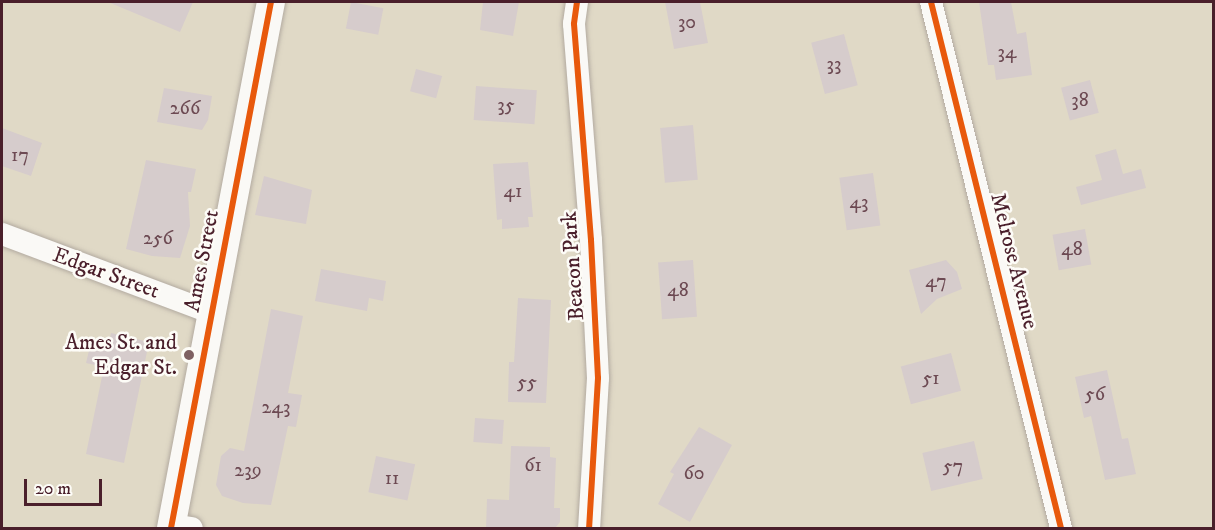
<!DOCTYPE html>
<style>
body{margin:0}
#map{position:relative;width:1215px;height:530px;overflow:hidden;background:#e0d9c6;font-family:"IM FELL DW Pica",serif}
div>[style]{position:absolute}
.building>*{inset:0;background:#d6cccc;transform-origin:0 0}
.roads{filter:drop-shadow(0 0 2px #b2aaa0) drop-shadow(0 0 2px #b2aaa0)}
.minor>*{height:22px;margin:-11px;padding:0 11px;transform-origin:11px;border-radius:11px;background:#faf9f6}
.tertiary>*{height:28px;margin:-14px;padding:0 14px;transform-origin:14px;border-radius:14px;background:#faf9f6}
.cycleway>*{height:6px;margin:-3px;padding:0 3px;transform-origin:3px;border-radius:3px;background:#e8590c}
.dots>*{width:16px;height:16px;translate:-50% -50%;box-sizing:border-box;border:3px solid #fdfcf7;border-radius:50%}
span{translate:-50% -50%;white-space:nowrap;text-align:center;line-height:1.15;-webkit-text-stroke:5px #fdfcf7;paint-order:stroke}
.number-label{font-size:20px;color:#6d4a53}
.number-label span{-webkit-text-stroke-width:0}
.street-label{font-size:22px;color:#4a1f2b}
.poi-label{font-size:22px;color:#4a1f2b}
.right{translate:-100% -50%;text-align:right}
.frame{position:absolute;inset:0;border:3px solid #4a1f2b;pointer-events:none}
.scale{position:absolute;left:24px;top:479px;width:78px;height:27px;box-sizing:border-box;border:3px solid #4a1f2b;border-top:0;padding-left:8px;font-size:18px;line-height:21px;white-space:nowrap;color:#4a1f2b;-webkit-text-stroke:4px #fdfcf7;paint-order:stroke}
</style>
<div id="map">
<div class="building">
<div style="clip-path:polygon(108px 2px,193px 2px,180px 32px)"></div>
<div style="left:351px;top:2px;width:33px;height:27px;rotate:11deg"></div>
<div style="clip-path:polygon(483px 2px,519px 2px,513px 36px,480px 30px)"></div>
<div style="clip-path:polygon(665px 2px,700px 2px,708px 43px,674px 49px)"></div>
<div style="clip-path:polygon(979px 2px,1011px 2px,1017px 34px,1026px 32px,1032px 75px,996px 80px,994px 65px,988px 65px)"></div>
<div style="left:844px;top:34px;width:53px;height:34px;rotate:75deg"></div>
<div style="left:416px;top:69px;width:27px;height:23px;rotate:15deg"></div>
<div style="left:1090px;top:80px;width:34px;height:30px;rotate:75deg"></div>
<div style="left:476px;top:86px;width:61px;height:34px;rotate:4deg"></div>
<div style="clip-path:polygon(164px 88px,212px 96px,208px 120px,202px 130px,157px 122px)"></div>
<div style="left:693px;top:125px;width:55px;height:33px;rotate:85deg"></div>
<div style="clip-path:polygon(2px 128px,42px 143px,31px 176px,2px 166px)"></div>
<div style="clip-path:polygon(1116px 149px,1123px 174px,1141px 169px,1146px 188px,1081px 205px,1076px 187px,1102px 180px,1095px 155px)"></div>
<div style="clip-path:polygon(146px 160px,196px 169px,191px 192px,188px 192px,190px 226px,180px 258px,152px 256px,126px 249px)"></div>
<div style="clip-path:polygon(528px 162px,533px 217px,528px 217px,529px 227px,502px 229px,502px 219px,497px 220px,493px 164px)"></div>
<div style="left:873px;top:173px;width:53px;height:34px;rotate:82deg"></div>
<div style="clip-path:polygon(264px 176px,312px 190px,306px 224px,255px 215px)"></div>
<div style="left:1085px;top:229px;width:36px;height:33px;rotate:80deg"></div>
<div style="left:693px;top:260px;width:57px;height:35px;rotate:86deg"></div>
<div style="clip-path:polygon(946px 260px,957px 272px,962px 289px,937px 299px,921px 314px,909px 270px)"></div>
<div style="clip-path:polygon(321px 269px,386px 281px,383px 301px,369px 298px,367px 311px,315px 301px)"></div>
<div style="clip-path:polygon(518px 298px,551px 300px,546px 403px,508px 402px,509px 362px,514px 362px)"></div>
<div style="clip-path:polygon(271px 309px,303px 316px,288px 393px,302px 395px,296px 427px,288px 426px,271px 505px,243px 503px,222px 496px,216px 485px,221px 456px,230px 448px,244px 451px)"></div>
<div style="clip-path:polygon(111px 333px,149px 342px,124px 463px,86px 454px,104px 367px,86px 363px,91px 342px,108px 346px)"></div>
<div style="left:951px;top:353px;width:39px;height:52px;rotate:75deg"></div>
<div style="clip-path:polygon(1107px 370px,1122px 439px,1128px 438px,1136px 474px,1105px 480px,1091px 416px,1084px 418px,1075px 377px)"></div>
<div style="left:475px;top:418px;width:29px;height:24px;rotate:4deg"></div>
<div style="clip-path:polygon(699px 427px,732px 445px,690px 522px,658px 504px,674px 474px,670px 472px)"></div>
<div style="left:974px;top:441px;width:39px;height:53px;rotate:77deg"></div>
<div style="clip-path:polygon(511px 446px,550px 447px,550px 457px,556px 458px,554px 508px,560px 508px,560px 522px,555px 528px,486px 528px,487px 499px,509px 500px)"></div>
<div style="left:376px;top:456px;width:40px;height:37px;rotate:12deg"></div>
</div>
<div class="roads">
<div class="minor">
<div style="left:577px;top:2px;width:22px;rotate:98deg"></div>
<div style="left:574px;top:24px;width:217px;rotate:85.5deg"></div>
<div style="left:591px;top:240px;width:138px;rotate:87.1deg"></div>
<div style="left:598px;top:378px;width:150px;rotate:93.4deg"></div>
<div style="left:931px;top:2px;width:542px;rotate:76.12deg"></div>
<div style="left:2px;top:234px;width:222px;rotate:20.6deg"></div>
<div style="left:172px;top:525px;width:20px;rotate:9deg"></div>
</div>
<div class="tertiary">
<div style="left:171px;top:528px;width:535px;rotate:-79.24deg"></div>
</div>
</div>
<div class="cycleway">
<div style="left:577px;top:2px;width:22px;rotate:98deg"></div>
<div style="left:574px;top:24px;width:217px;rotate:85.5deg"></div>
<div style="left:591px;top:240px;width:138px;rotate:87.1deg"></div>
<div style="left:598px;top:378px;width:150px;rotate:93.4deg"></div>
<div style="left:931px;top:2px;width:542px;rotate:76.12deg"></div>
<div style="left:171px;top:528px;width:535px;rotate:-79.24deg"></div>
</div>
<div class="dots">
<div style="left:189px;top:355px;background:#7e6061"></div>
</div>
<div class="number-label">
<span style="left:687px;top:22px">30</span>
<span style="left:1007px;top:52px">34</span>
<span style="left:834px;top:64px">33</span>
<span style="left:1080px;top:100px">38</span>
<span style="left:506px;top:105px">35</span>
<span style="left:185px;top:108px">266</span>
<span style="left:20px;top:155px">17</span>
<span style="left:513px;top:191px">41</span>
<span style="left:859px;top:202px">43</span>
<span style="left:158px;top:238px">256</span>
<span style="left:1072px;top:249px">48</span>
<span style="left:936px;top:281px">47</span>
<span style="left:678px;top:290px">48</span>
<span style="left:931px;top:378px">51</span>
<span style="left:527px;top:382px">55</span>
<span style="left:1095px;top:394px">56</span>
<span style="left:276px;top:407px">243</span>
<span style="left:533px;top:465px">61</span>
<span style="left:953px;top:466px">57</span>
<span style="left:248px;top:470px">239</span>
<span style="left:694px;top:473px">60</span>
<span style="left:392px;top:478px">11</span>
</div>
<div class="street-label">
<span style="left:202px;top:261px;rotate:-79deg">Ames Street</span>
<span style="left:1014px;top:261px;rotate:76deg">Melrose Avenue</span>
<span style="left:573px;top:266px;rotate:-94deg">Beacon Park</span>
<span style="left:106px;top:273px;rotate:20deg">Edgar Street</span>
</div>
<div class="poi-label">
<span class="right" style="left:177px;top:355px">Ames St. and<br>Edgar St.</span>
</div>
<div class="frame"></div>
<div class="scale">20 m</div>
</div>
